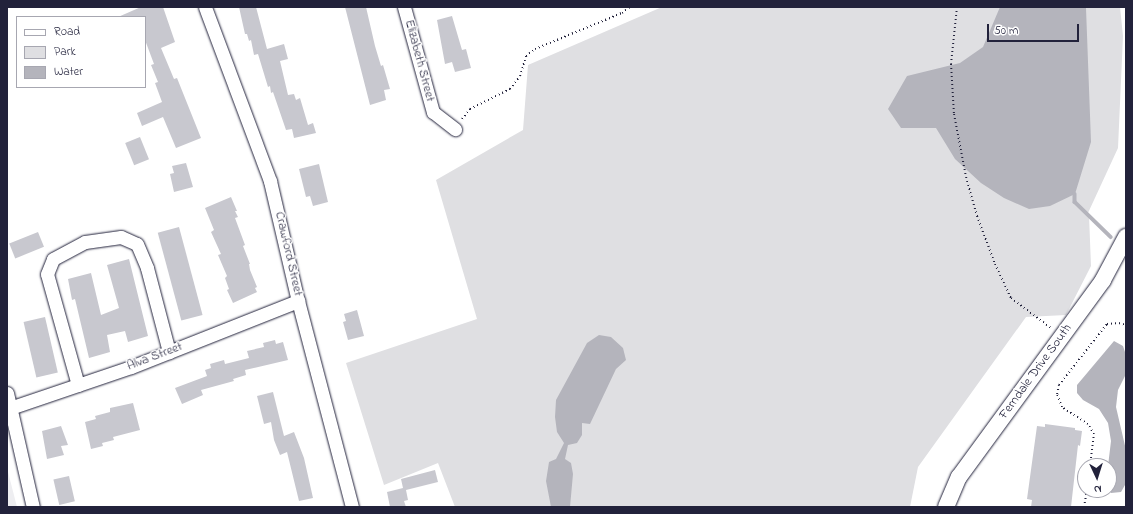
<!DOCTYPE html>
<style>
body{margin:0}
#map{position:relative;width:1133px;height:514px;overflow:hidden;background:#fff;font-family:"Indie Flower",sans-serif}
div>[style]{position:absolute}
.built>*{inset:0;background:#eeeef1}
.green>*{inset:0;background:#dfdfe2}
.water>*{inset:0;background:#b4b4bc}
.stream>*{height:3.5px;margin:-1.75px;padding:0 1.75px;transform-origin:1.75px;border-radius:1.75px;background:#b4b4bc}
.building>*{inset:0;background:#c8c8cf;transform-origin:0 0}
.path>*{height:2px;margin-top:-1px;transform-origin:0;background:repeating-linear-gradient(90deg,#22223b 0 1px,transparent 0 4px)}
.roads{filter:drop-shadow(0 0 1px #22223b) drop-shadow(0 0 1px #22223b)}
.minor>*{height:13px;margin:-6.5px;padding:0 6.5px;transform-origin:6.5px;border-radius:6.5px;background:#fff}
.major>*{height:16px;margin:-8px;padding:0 8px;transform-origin:8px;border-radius:8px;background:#fff}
span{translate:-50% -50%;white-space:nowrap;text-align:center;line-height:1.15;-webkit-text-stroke:3px #fff;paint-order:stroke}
.street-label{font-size:13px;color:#22223b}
.frame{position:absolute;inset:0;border:8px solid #22223b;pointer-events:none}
.legend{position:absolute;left:16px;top:16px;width:130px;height:72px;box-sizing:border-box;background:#fff;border:1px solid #a7a7b1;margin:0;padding:5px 7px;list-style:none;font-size:12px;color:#22223b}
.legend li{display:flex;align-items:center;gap:8px;height:20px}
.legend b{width:20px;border:1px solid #a7a7b1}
.north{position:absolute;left:1077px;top:458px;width:40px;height:40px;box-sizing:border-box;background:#fff;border:1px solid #a7a7b1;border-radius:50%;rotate:176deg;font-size:11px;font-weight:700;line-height:16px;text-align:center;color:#22223b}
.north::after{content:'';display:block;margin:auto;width:14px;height:18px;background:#22223b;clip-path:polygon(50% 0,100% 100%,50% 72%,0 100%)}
.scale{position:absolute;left:987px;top:24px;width:92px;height:18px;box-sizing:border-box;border:2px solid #22223b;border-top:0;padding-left:5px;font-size:12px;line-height:14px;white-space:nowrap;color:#22223b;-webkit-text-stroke:3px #fff;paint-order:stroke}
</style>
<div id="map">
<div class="built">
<div style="clip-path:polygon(7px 468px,17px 507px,7px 507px)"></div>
</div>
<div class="green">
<div style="clip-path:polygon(662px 7px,1120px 7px,1123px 36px,1118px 148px,1088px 213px,1089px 215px,1091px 266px,1066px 315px,1026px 317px,918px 467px,910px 507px,455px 507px,438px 463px,384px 485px,346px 363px,477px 319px,436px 180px,523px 130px,528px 65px)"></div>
</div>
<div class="water">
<div style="clip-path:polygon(1000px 7px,1086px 8px,1091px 142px,1075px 194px,1050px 206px,1029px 209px,1004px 198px,981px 183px,955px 159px,936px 128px,901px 128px,888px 109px,907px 76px,960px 63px,983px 47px)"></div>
<div style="clip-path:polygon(599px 335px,611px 337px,623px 348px,626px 360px,616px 369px,590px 424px,582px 423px,582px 435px,577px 443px,568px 445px,565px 459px,571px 463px,573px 474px,570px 507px,551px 507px,546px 481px,549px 462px,556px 459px,564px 443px,557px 432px,555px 417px,556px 400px,587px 343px)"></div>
<div style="clip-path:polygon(1114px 341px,1123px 346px,1126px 355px,1126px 374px,1118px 390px,1116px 407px,1126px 450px,1126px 467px,1125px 485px,1121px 492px,1111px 493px,1109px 489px,1108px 466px,1111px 441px,1108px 423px,1099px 409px,1083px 400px,1077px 393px,1077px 385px)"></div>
</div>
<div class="stream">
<div style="left:1075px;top:194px;width:8px;rotate:90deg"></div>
<div style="left:1075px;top:202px;width:50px;rotate:44.2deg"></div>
</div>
<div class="building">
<div style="clip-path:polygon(141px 7px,163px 7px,175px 42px,161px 48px,174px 79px,177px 78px,201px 138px,176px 148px,163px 117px,142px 126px,137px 113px,162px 102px,155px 83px,158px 82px,151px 65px,154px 64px,145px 40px,145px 17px,118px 17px)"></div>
<div style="clip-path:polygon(239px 7px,256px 7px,267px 49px,284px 44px,288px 59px,280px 61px,288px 95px,294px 94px,296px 100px,300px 98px,308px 125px,313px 123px,316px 133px,294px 138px,292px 129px,286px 130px,273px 92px,271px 93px,270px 86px,268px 87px,258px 54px,254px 55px,251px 40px,249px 41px,247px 34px,245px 34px)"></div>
<div style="clip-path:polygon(345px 7px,366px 7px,375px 46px,381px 66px,383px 65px,390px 89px,384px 90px,386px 100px,370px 105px)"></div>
<div style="clip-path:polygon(452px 16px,462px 50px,466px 49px,471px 68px,455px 72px,452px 62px,445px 64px,437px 20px)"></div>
<div style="left:140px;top:137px;width:24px;height:16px;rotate:68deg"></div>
<div style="clip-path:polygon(186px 163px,193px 187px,174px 192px,170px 174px,174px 173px,172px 166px)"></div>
<div style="clip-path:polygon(319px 164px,328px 202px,313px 206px,310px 196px,306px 197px,299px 169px)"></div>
<div style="clip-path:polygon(231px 197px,237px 211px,235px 211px,238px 217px,235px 218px,245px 245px,243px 246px,250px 264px,249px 264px,250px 270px,257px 287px,255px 288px,257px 292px,233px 303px,227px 290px,229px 289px,225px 278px,227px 276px,218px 255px,221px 254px,211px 232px,214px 230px,205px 208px)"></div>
<div style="left:179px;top:227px;width:91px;height:22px;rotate:75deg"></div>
<div style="left:38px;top:232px;width:16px;height:31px;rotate:68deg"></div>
<div style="clip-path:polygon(129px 259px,148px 336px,128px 342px,125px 331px,107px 335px,110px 352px,89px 358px,75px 299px,72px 300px,68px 279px,91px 273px,101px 315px,119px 308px,107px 265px)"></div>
<div style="clip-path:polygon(357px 310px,364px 336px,348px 340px,343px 322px,346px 321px,344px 314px)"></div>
<div style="left:45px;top:317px;width:57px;height:22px;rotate:77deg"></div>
<div style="clip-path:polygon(275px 340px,276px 344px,283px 342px,288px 360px,245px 370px,246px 375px,233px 379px,234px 381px,201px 390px,203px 395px,182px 404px,175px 388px,207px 376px,205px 370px,211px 368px,210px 364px,224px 360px,225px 364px,249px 358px,247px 351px,264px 347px,263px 343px)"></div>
<div style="clip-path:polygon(273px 392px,284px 436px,294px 432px,304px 458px,313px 498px,299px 501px,287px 452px,280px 455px,274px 440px,271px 422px,264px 424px,257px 396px)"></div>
<div style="clip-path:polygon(133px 403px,140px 430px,113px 437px,114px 440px,102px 443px,103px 446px,91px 449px,85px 422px,96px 419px,95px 416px,110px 412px,110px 408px)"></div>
<div style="clip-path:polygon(1045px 424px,1075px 428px,1075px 430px,1082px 431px,1080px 446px,1078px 445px,1071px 507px,1031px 507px,1032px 500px,1027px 499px,1037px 426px,1045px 427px)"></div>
<div style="clip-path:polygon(61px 426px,68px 445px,61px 446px,64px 455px,47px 459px,42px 431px)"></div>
<div style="clip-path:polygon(435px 470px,438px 482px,406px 490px,408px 500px,404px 501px,406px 507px,390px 507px,387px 492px,403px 488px,401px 479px)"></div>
<div style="left:69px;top:476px;width:26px;height:16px;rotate:77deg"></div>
</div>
<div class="path">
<div style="left:957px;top:7px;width:57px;rotate:96deg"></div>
<div style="left:951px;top:64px;width:50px;rotate:86.6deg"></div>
<div style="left:954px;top:114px;width:64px;rotate:79.2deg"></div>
<div style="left:966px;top:177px;width:41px;rotate:74.2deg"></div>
<div style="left:977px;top:216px;width:51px;rotate:69.4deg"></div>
<div style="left:995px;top:264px;width:38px;rotate:65deg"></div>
<div style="left:1011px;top:298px;width:50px;rotate:36.9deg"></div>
<div style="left:462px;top:119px;width:13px;rotate:-51deg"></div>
<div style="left:470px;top:109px;width:45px;rotate:-26.6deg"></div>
<div style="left:510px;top:89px;width:16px;rotate:-52deg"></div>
<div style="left:520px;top:76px;width:21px;rotate:-73deg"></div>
<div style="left:526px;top:56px;width:11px;rotate:-38deg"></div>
<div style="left:535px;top:49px;width:94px;rotate:-22.5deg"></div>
<div style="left:622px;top:13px;width:10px;rotate:-37deg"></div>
<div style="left:1090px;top:466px;width:32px;rotate:-83deg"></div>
<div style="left:1094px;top:434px;width:12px;rotate:-121deg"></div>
<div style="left:1088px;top:424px;width:31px;rotate:-147deg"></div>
<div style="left:1062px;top:407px;width:14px;rotate:-111deg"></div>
<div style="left:1057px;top:394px;width:9px;rotate:-77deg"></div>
<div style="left:1059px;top:385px;width:78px;rotate:-51.8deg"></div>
<div style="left:1107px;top:324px;width:12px;rotate:-5deg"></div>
<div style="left:1119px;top:323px;width:7px;rotate:16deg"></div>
<div style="left:1084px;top:507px;width:17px;rotate:-80deg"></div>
</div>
<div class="roads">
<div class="minor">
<div style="left:205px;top:7px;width:186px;rotate:69.5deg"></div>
<div style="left:270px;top:181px;width:123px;rotate:76.9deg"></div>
<div style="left:298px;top:301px;width:213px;rotate:75.3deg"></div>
<div style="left:404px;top:7px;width:109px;rotate:74.6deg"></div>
<div style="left:433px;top:112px;width:28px;rotate:38deg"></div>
<div style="left:78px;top:385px;width:115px;rotate:-105.6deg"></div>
<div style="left:47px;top:274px;width:16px;rotate:-68deg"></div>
<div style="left:53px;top:259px;width:36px;rotate:-28deg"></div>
<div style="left:85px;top:242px;width:36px;rotate:-8deg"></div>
<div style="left:121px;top:237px;width:17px;rotate:24deg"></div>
<div style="left:137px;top:244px;width:26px;rotate:67deg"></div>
<div style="left:147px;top:268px;width:87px;rotate:75.3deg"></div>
<div style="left:7px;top:393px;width:117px;rotate:77.2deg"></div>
<div style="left:10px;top:408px;width:128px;rotate:-18.7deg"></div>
<div style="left:131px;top:367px;width:180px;rotate:-21.6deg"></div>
</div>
<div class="major">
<div style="left:946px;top:507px;width:33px;rotate:-67deg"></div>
<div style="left:959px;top:477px;width:244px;rotate:-53.8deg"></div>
<div style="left:1103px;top:280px;width:49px;rotate:-61.9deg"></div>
</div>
</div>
<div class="street-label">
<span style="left:419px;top:61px;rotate:75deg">Elizabeth Street</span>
<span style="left:288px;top:254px;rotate:77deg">Crawford Street</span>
<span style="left:155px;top:357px;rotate:-21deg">Alva Street</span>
<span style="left:1036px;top:372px;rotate:-54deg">Ferndale Drive South</span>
</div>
<div class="frame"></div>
<ul class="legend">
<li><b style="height:5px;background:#fff"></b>Road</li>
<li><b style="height:11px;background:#dfdfe2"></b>Park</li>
<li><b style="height:11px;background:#b4b4bc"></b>Water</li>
</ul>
<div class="north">N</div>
<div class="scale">50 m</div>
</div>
